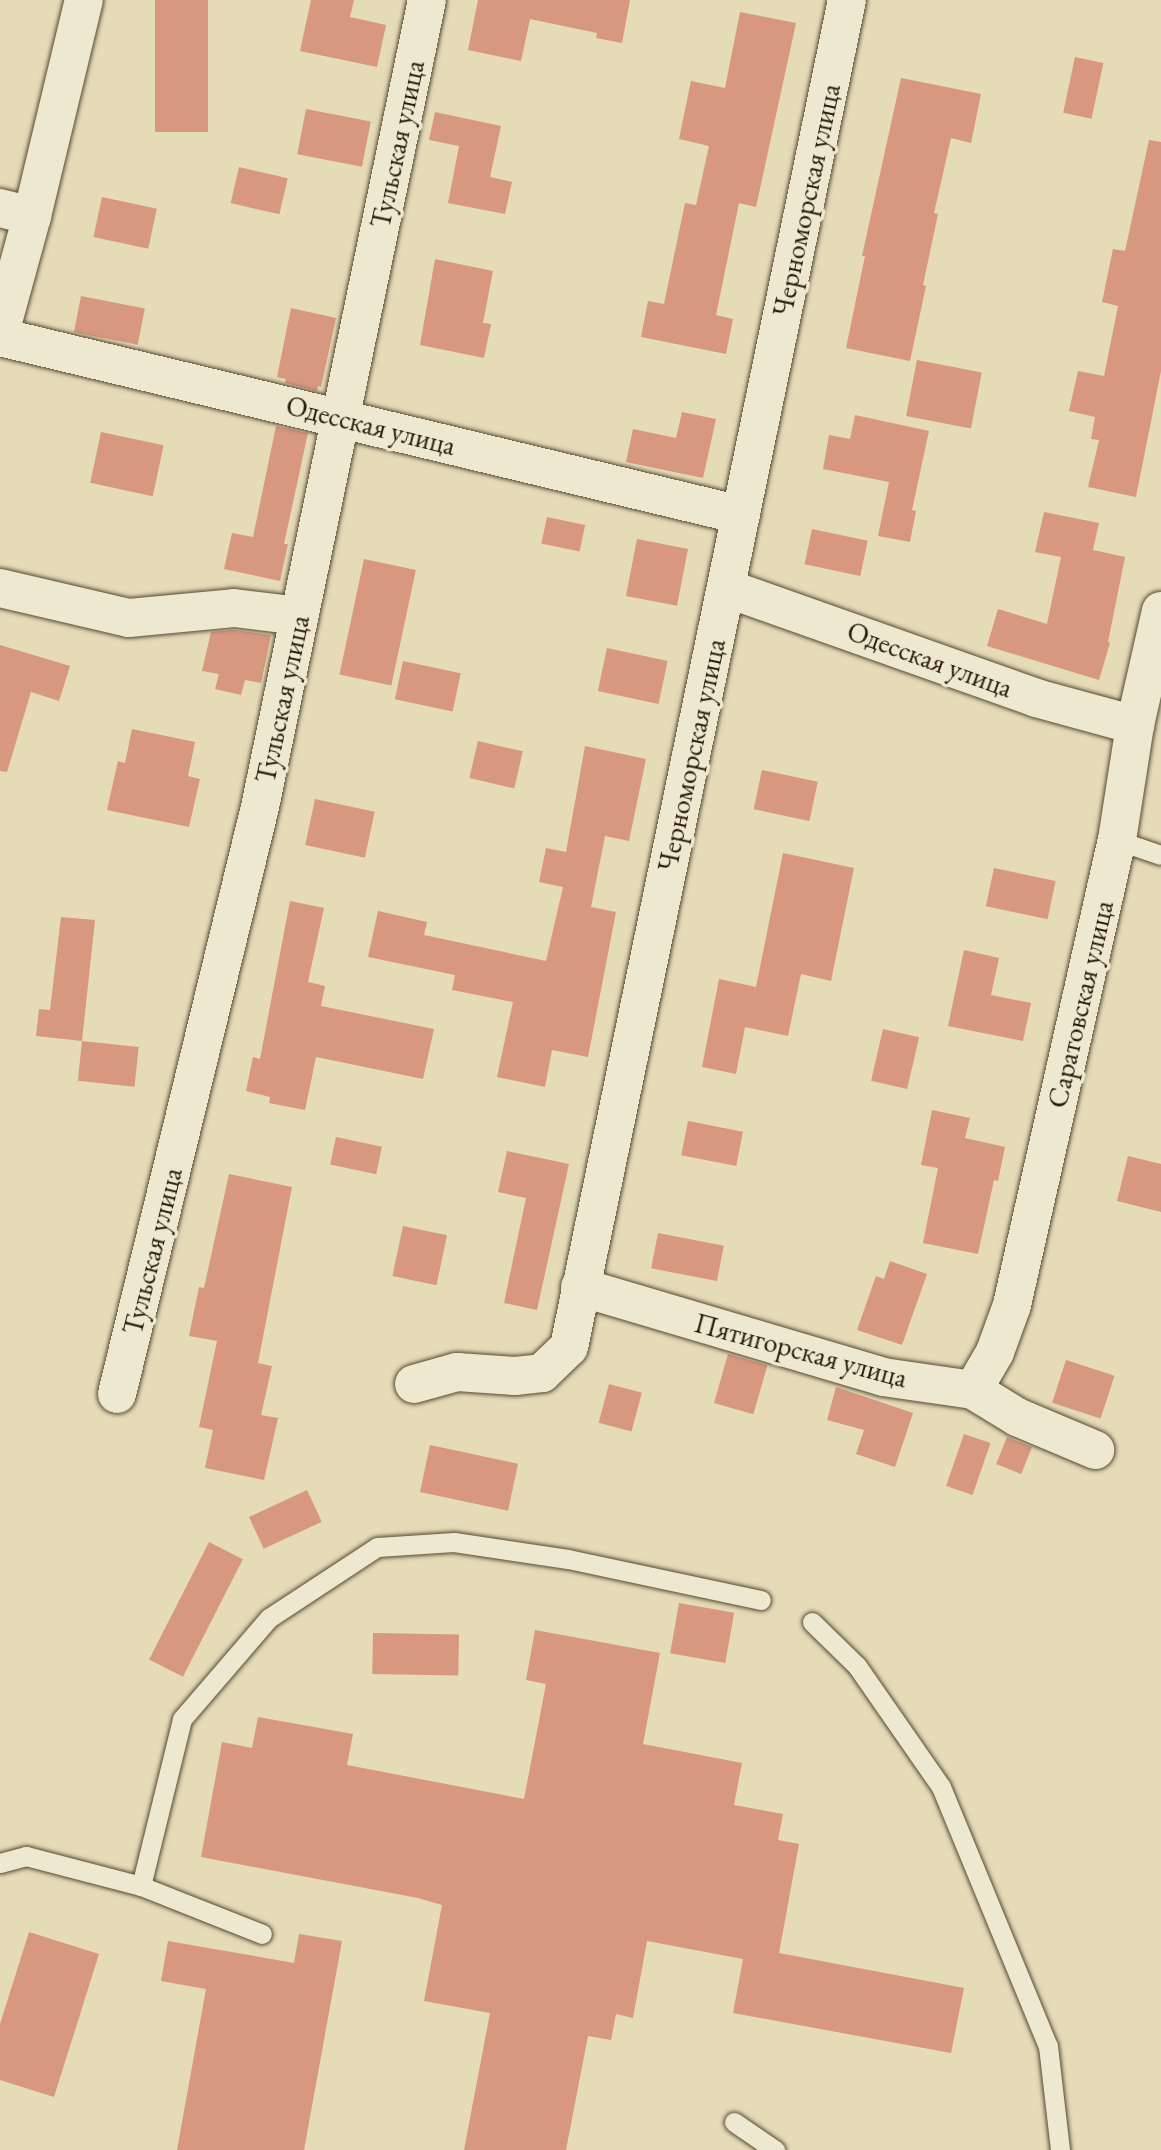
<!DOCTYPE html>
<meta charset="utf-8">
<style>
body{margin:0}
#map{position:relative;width:1161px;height:2150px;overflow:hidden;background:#e5dbb7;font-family:"EB Garamond",serif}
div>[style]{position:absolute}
.building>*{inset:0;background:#d8977f;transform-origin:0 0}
.roads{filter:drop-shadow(0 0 2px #564934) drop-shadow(0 0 2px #564934)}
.service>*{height:19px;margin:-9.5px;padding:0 9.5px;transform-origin:9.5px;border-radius:9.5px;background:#eee8d0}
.minor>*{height:38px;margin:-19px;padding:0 19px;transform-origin:19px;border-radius:19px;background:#eee8d0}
.tertiary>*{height:38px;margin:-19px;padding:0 19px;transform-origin:19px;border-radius:19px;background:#eee8d0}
span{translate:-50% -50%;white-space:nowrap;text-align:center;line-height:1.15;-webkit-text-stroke:7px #eee8d0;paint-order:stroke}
.street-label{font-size:28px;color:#271809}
</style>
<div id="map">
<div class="building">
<div style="left:155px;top:0;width:53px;height:132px"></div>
<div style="clip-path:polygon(311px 0,354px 0,350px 17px,386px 25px,377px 67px,300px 51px)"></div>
<div style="clip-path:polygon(478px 0,630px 0,622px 43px,596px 38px,597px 33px,530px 19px,521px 61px,468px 50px)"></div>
<div style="clip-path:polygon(740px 12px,796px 23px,756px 207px,739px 203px,716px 315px,733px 319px,726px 354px,641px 337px,648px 301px,664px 304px,685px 203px,696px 205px,709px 146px,679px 139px,691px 81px,725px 88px)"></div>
<div style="left:1075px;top:57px;width:29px;height:57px;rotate:12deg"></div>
<div style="clip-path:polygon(901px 78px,981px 94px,971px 143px,951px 138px,934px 213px,938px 214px,923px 285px,926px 286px,910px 361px,846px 348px,865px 256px,862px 256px)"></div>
<div style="left:306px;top:109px;width:66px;height:46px;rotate:11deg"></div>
<div style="clip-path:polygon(435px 112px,501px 126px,490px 177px,512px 182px,505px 214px,448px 203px,459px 146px,429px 140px)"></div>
<div style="clip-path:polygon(1149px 140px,1161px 142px,1161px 371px,1136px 497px,1088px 487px,1099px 440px,1091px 439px,1095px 417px,1069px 411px,1078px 371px,1104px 376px,1118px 306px,1102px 302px,1113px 249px,1125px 251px)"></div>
<div style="left:239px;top:167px;width:50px;height:37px;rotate:13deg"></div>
<div style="left:102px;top:197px;width:56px;height:41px;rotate:12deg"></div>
<div style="clip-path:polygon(435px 259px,493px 271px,483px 323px,491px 324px,484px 358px,420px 345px)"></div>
<div style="left:81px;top:296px;width:65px;height:37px;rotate:11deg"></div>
<div style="clip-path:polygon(291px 308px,336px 318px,321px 387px,318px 386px,317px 391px,285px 383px,286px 379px,277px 377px)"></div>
<div style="left:917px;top:360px;width:66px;height:57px;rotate:11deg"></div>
<div style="clip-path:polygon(682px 412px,716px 419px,703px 478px,626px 462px,633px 429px,676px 438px)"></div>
<div style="clip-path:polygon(855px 415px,929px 431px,912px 510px,916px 511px,910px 542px,878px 536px,889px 482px,823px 469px,829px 435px,850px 439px)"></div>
<div style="clip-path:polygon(276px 426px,308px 433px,284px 544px,288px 544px,280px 581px,224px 569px,232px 533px,253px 537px)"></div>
<div style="left:101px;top:432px;width:64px;height:52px;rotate:12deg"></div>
<div style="clip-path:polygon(1044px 512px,1099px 523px,1093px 550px,1125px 557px,1108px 642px,1110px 643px,1099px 680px,987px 646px,998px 609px,1047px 624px,1061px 557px,1035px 552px)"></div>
<div style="left:547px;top:517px;width:39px;height:27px;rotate:12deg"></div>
<div style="left:812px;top:529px;width:57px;height:36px;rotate:12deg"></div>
<div style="left:637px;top:539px;width:52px;height:58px;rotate:11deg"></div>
<div style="left:364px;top:559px;width:53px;height:118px;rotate:12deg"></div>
<div style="clip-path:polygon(234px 630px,271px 635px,261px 683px,245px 680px,241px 695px,215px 689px,219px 674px,202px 671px,211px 632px)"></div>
<div style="clip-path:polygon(0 645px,70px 666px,59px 701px,31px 692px,7px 772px,0 771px)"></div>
<div style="left:607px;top:648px;width:62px;height:44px;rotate:12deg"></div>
<div style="left:403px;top:661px;width:59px;height:39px;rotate:12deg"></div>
<div style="clip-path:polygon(132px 729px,195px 742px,188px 776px,200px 779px,189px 827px,107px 810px,118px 761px,125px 763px)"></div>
<div style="left:478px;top:741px;width:46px;height:38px;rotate:13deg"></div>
<div style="clip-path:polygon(585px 746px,646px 759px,629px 841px,605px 836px,591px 907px,616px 912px,588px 1057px,552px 1050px,545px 1087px,497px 1077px,513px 1002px,452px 990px,455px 975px,368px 957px,378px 911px,427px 922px,424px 935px,546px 961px,563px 887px,539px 882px,546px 848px,566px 852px)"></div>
<div style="left:762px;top:770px;width:57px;height:40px;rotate:12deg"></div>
<div style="left:315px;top:799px;width:61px;height:47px;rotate:12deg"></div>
<div style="clip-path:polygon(783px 853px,854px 868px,831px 981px,801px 974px,788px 1036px,745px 1027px,736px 1074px,702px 1067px,719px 979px,756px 987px)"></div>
<div style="left:994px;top:868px;width:63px;height:39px;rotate:12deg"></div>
<div style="clip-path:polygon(290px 901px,324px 908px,308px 982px,325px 986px,321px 1006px,434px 1029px,423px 1079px,316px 1057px,305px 1110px,269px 1103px,270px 1097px,246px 1091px,253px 1057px,260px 1059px)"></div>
<div style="clip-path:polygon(61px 917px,95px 920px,82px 1041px,36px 1036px,39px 1009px,50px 1010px)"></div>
<div style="clip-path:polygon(964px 950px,999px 958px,991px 995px,1031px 1003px,1023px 1041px,948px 1026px)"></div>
<div style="left:883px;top:1029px;width:37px;height:53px;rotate:13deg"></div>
<div style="left:82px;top:1041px;width:57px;height:40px;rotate:6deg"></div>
<div style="clip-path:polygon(932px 1110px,970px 1118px,965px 1138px,1005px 1147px,998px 1181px,994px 1180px,978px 1254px,923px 1243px,938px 1168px,921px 1165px)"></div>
<div style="left:688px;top:1121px;width:56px;height:35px;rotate:11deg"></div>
<div style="left:336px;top:1137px;width:47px;height:28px;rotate:12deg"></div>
<div style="clip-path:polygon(507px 1151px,569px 1164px,537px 1310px,504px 1303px,526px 1198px,498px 1192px)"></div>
<div style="clip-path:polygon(1128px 1156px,1161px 1164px,1161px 1212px,1117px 1201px)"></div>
<div style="clip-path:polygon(229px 1174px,292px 1187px,258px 1363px,272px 1366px,261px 1415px,278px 1418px,264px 1480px,205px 1468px,213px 1430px,199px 1427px,217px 1341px,189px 1336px,199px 1287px,204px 1288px)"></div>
<div style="left:403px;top:1226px;width:45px;height:51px;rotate:12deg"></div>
<div style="left:658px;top:1233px;width:67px;height:36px;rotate:11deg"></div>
<div style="clip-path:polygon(890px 1261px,927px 1274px,902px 1345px,857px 1330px,876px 1276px,884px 1279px)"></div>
<div style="left:728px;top:1354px;width:41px;height:51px;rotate:16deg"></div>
<div style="left:1066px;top:1360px;width:51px;height:45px;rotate:18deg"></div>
<div style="left:609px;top:1384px;width:34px;height:40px;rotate:15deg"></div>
<div style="clip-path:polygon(836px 1387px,913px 1413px,895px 1467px,856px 1454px,864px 1430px,827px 1420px)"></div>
<div style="left:964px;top:1434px;width:28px;height:55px;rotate:19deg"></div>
<div style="left:1007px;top:1437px;width:27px;height:29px;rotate:22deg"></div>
<div style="left:430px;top:1445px;width:90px;height:48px;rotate:12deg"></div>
<div style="left:307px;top:1490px;width:35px;height:64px;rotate:65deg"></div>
<div style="left:209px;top:1542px;width:38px;height:132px;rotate:27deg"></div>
<div style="left:679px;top:1603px;width:56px;height:51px;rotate:10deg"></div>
<div style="clip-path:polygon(535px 1630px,660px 1653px,643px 1744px,742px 1763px,734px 1805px,783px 1814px,778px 1840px,799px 1844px,779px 1953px,964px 1988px,951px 2053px,733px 2013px,743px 1959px,647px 1941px,633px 2018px,616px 2014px,611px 2040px,588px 2036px,566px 2150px,464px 2150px,490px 2013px,424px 2001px,442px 1905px,418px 1898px,201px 1857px,222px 1742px,252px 1748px,258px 1717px,353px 1734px,347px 1765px,524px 1799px,546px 1684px,526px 1680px)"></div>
<div style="left:373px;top:1633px;width:86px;height:41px;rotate:1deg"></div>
<div style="clip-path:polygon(29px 1932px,99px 1954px,54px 2097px,0 2080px,0 2024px)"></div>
<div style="clip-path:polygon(299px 1934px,342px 1941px,304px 2150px,177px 2150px,206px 1989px,161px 1981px,168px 1941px,294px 1963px)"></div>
</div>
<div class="roads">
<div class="service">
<div style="left:1117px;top:840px;width:46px;rotate:18.8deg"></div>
<div style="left:812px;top:1622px;width:63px;rotate:44.4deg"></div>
<div style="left:857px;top:1666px;width:147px;rotate:55.2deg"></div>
<div style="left:941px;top:1787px;width:280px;rotate:67.6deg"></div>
<div style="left:1048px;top:2046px;width:105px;rotate:83.4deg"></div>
<div style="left:0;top:1863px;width:27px;rotate:-15deg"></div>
<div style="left:26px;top:1856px;width:119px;rotate:14.6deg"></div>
<div style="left:141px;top:1886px;width:130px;rotate:21.6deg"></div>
<div style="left:141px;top:1886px;width:172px;rotate:-76.2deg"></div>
<div style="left:182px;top:1719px;width:133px;rotate:-49.3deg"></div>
<div style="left:269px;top:1618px;width:129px;rotate:-33.3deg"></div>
<div style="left:377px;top:1547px;width:77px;rotate:-3.7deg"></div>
<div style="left:454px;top:1542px;width:115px;rotate:8.5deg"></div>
<div style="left:568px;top:1559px;width:197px;rotate:12deg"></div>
<div style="left:734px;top:2122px;width:50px;rotate:34.3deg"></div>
</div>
<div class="minor">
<div style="left:0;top:208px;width:33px;rotate:14deg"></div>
<div style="left:0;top:337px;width:762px;rotate:13.51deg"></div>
<div style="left:0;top:588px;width:132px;rotate:13.1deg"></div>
<div style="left:129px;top:618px;width:105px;rotate:-5.4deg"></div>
<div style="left:234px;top:608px;width:65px;rotate:7deg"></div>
<div style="left:726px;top:588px;width:329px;rotate:19.5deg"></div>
<div style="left:1036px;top:698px;width:103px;rotate:15.3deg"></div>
<div style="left:580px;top:1287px;width:316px;rotate:16.5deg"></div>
<div style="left:883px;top:1377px;width:91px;rotate:8.2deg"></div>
<div style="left:973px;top:1390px;width:52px;rotate:31.5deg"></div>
<div style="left:1017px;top:1417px;width:85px;rotate:22.9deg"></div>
<div style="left:414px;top:1384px;width:45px;rotate:-15.6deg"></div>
<div style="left:457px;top:1372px;width:58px;rotate:3.9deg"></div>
<div style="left:515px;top:1376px;width:27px;rotate:-6deg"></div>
<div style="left:542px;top:1373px;width:37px;rotate:-44deg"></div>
<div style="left:569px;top:1347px;width:1375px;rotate:-78.34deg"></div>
<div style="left:973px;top:1390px;width:44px;rotate:-59.9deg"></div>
<div style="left:995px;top:1352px;width:50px;rotate:-70.1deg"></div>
<div style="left:1012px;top:1305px;width:477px;rotate:-77.3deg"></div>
<div style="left:1117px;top:840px;width:116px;rotate:-81.1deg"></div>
<div style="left:1135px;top:725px;width:117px;rotate:-77.2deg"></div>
<div style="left:117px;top:1394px;width:604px;rotate:-76.31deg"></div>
<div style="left:260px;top:807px;width:824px;rotate:-78.31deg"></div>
</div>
<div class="tertiary">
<div style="left:0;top:333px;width:121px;rotate:-74.7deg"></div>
<div style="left:32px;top:216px;width:222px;rotate:-76.5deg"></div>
</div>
</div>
<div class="street-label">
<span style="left:397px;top:144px;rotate:-78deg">Тульская улица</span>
<span style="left:806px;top:200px;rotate:-78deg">Черноморская улица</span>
<span style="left:371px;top:425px;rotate:14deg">Одесская улица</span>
<span style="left:930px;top:659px;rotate:20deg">Одесская улица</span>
<span style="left:282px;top:699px;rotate:-78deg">Тульская улица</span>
<span style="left:691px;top:755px;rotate:-78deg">Черноморская улица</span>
<span style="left:1080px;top:1004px;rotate:-77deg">Саратовская улица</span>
<span style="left:152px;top:1251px;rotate:-76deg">Тульская улица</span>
<span style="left:801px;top:1350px;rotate:15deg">Пятигорская улица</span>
</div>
</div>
